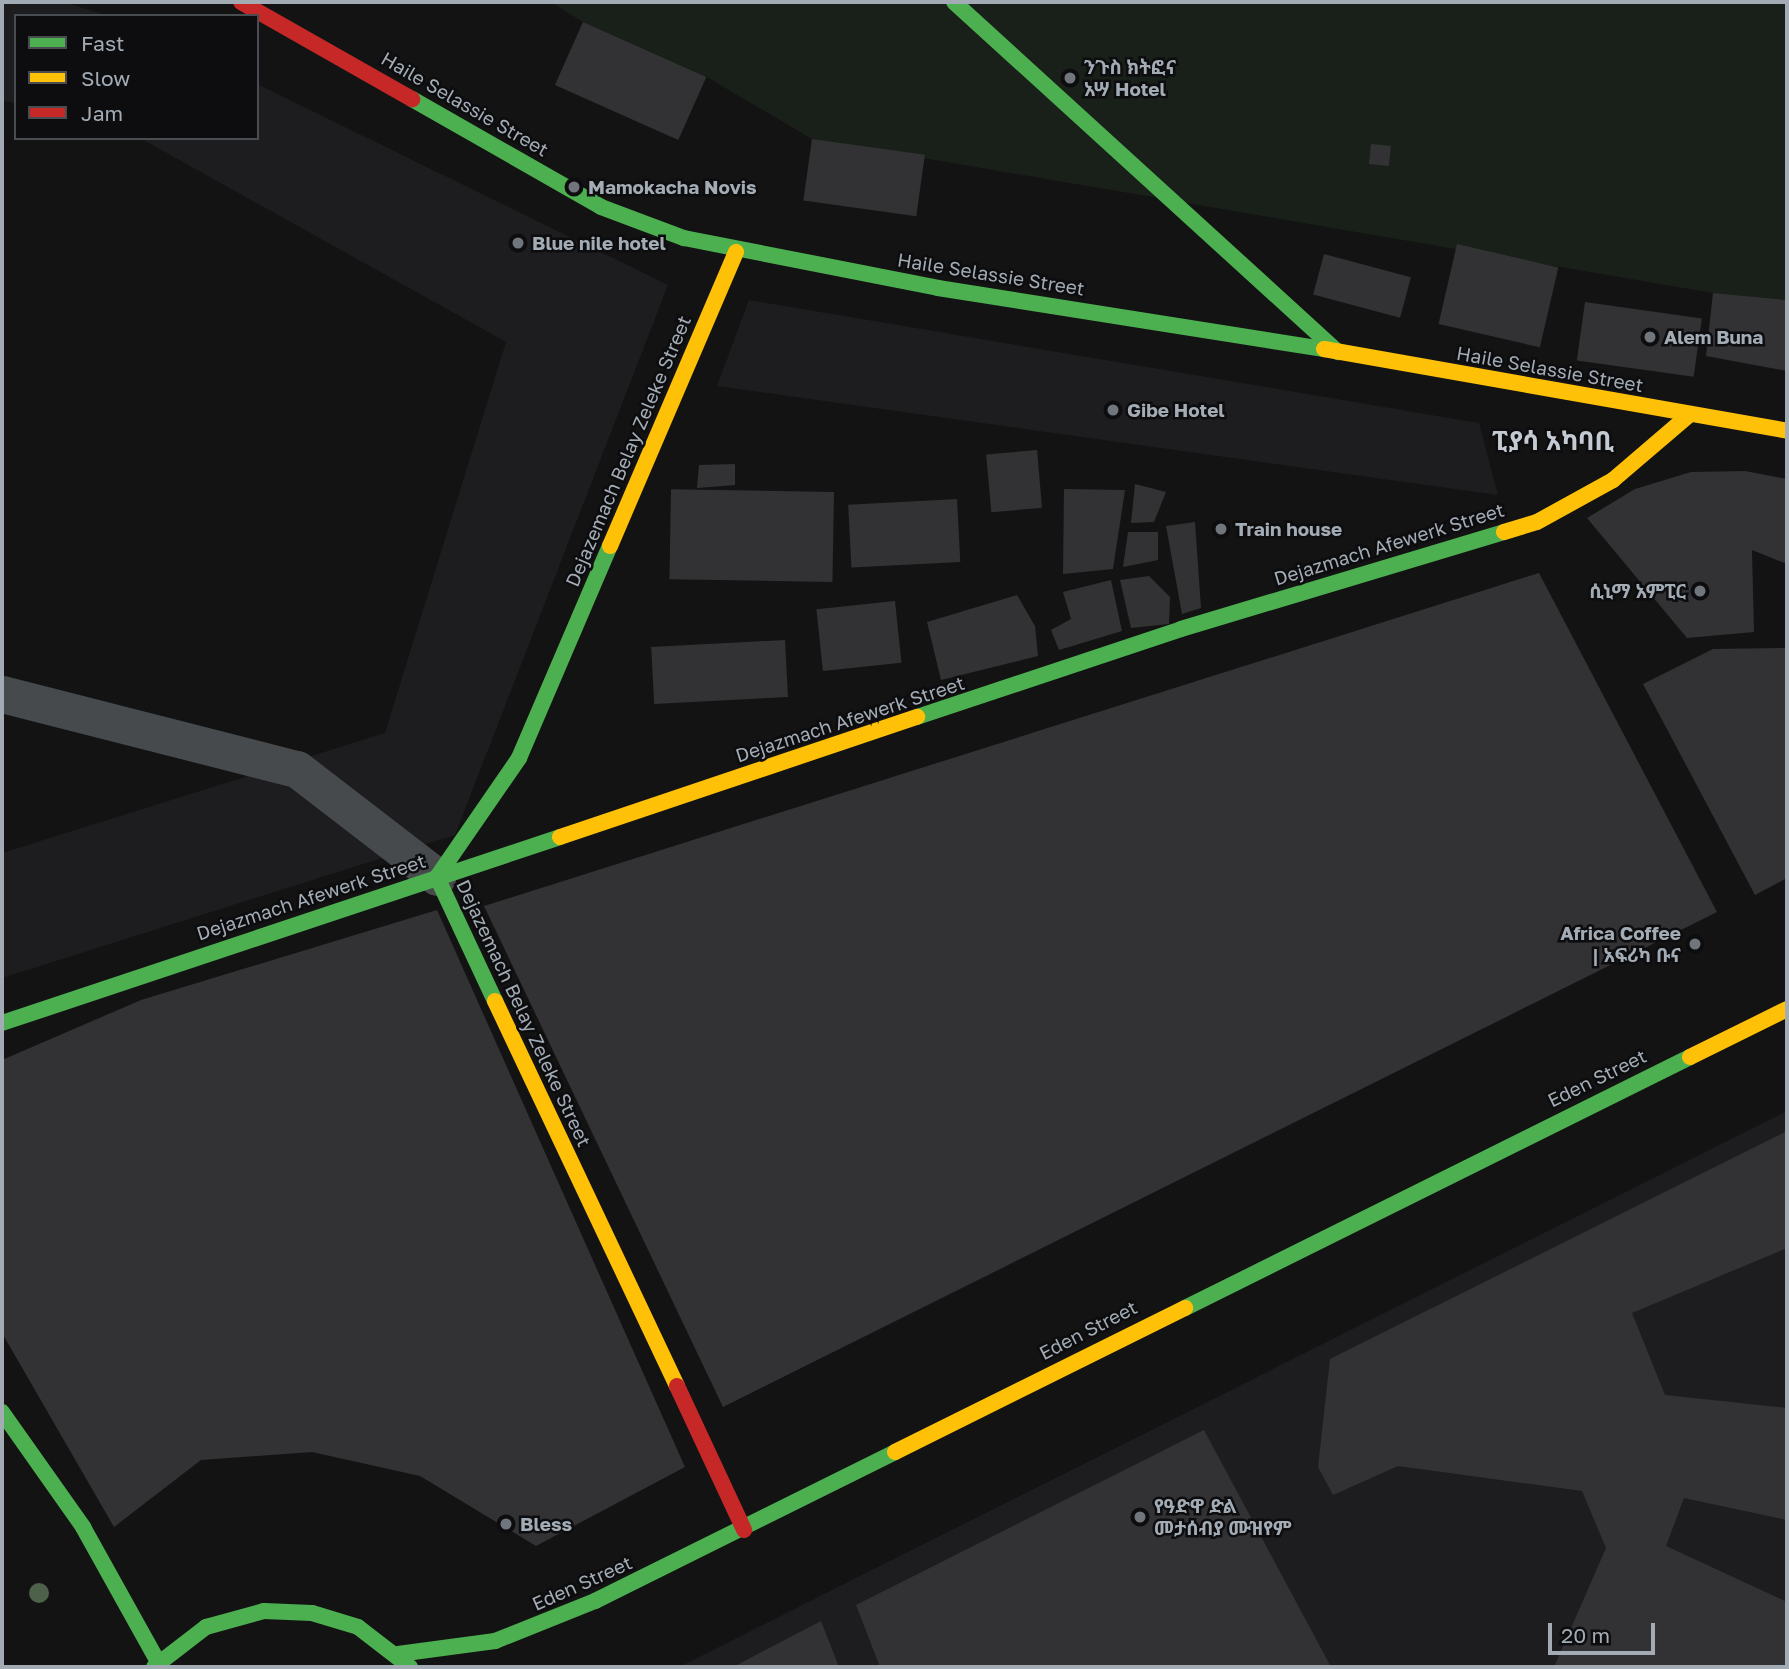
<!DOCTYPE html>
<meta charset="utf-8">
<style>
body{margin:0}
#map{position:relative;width:1789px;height:1669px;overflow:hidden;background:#131313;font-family:"Golos Text","Noto Sans Ethiopic",sans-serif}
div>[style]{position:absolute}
.built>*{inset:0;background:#1d1d1f}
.green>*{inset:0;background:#192019}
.building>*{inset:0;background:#323234;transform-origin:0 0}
.street>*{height:37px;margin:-18.5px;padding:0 18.5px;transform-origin:18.5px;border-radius:18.5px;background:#474a4c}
.fast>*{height:16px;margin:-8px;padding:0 8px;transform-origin:8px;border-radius:8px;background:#4caf50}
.slow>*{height:16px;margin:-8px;padding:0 8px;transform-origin:8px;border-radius:8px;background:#ffc107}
.jam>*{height:16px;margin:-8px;padding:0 8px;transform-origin:8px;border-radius:8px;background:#c62828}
.trees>*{width:20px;height:20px;margin:-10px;border-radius:50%;background:#4d614b}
.dots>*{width:19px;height:19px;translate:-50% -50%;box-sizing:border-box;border:4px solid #0d0d0f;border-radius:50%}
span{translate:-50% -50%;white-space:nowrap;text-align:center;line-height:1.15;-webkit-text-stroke:5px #0d0d0f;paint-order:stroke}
.poi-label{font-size:19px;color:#a3acb5;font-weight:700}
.left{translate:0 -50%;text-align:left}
.right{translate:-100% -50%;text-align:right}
.street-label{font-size:19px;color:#a3acb5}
.district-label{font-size:26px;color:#c4cad1;font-weight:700}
.frame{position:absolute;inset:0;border:4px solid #a3acb5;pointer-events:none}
.legend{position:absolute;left:14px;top:14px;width:245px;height:126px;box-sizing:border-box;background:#0d0d0f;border:2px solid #494d51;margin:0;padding:9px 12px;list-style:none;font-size:21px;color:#a3acb5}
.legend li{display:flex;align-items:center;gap:14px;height:35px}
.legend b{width:35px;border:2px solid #494d51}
.scale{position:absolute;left:1548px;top:1623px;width:107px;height:32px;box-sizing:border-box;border:4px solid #a3acb5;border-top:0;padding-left:9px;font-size:21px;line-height:24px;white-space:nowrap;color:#a3acb5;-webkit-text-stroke:5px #0d0d0f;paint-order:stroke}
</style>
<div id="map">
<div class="built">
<div style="clip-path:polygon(2px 2px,63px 2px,109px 16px,16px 16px,16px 104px,2px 100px)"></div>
<div style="clip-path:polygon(257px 84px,668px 285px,455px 835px,2px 978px,2px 853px,385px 733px,506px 342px,140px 138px,257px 138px)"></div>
<div style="clip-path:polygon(749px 300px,1479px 423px,1498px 495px,717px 386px)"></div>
<div style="clip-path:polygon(1787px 1111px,1787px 1667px,679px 1667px)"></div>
</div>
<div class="green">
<div style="clip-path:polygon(551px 2px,1787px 2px,1787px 300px,1713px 293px,812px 139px,707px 77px,583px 22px)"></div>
</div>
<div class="building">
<div style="left:583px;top:22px;width:135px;height:69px;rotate:24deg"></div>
<div style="left:812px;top:139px;width:114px;height:62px;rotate:8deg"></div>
<div style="left:1371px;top:144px;width:20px;height:20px;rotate:6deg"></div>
<div style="left:1457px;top:244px;width:104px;height:82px;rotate:13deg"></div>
<div style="left:1324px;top:254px;width:90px;height:42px;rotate:15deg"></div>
<div style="clip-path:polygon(1713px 293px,1787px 300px,1787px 371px,1706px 356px)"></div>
<div style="left:1585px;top:302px;width:118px;height:59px;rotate:8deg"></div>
<div style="left:1037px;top:450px;width:58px;height:51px;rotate:85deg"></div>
<div style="clip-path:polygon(735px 464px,735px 485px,697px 488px,699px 465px)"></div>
<div style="clip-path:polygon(1745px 471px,1787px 479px,1787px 564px,1752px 550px,1754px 632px,1687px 638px,1587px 518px,1635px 489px,1691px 472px)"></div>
<div style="clip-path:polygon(1135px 484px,1166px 492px,1154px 522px,1131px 523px)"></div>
<div style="clip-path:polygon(1064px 489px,1125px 490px,1113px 569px,1063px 574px)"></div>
<div style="left:834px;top:492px;width:90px;height:163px;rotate:91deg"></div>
<div style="left:957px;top:499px;width:63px;height:109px;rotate:87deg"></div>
<div style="clip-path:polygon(1195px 522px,1201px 608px,1182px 614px,1166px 526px)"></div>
<div style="clip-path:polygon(1128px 532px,1158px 532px,1158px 560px,1123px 567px)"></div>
<div style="clip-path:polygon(1539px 573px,1717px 912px,723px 1407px,484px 906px)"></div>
<div style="clip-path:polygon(1149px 576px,1170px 597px,1169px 624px,1131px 628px,1120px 580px)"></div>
<div style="clip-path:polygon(1111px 580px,1122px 631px,1059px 650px,1051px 630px,1071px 619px,1063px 592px)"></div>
<div style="clip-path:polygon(1017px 595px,1035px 626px,1038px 656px,941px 680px,927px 622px)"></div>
<div style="left:895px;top:601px;width:62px;height:79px;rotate:84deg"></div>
<div style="left:785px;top:640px;width:57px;height:134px;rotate:87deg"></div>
<div style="clip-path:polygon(1787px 648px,1787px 878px,1755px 895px,1643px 684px,1713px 649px)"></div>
<div style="clip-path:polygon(437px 910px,685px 1467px,536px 1546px,420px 1476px,312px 1452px,201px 1460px,114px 1527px,2px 1333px,2px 1060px,141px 1000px)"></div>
<div style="clip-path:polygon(1787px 1131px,1787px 1248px,1632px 1313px,1665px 1395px,1787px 1408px,1787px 1520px,1684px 1498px,1666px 1546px,1787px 1602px,1787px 1667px,1554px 1667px,1606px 1548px,1582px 1491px,1398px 1466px,1333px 1495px,1318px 1467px,1330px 1359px)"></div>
<div style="clip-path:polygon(1204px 1430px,1331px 1667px,880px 1667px,856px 1605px)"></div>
<div style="clip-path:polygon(821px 1621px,839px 1667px,733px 1667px)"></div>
</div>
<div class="street">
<div style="left:2px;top:694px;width:304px;rotate:14.3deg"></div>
<div style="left:297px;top:769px;width:177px;rotate:37.6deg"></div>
</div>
<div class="fast">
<div style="left:954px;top:2px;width:520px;rotate:42.35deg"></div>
<div style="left:412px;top:99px;width:218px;rotate:29.7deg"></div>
<div style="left:601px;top:207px;width:89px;rotate:20.5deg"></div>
<div style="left:684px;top:238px;width:259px;rotate:11.1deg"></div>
<div style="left:938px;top:288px;width:391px;rotate:9deg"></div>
<div style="left:917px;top:717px;width:278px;rotate:-18.4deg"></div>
<div style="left:1181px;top:629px;width:337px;rotate:-16.7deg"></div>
<div style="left:495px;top:1001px;width:137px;rotate:-115.1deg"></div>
<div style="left:437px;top:877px;width:145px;rotate:-55.4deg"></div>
<div style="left:519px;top:758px;width:231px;rotate:-66.8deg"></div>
<div style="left:2px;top:1023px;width:588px;rotate:-18.43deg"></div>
<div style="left:1185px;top:1308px;width:564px;rotate:-26.43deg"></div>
<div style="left:2px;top:1412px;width:141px;rotate:54.8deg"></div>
<div style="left:83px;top:1527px;width:154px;rotate:60.9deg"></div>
<div style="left:398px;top:1654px;width:98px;rotate:-7.6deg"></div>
<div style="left:495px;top:1641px;width:108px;rotate:-21.8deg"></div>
<div style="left:595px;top:1601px;width:335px;rotate:-26.4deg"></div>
<div style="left:154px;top:1667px;width:66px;rotate:-37.6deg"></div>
<div style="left:206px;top:1627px;width:60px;rotate:-15.4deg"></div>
<div style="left:264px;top:1611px;width:48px;rotate:2.4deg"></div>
<div style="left:312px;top:1613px;width:48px;rotate:16.9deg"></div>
<div style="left:358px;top:1627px;width:66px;rotate:37.6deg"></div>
</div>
<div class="slow">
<div style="left:1324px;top:349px;width:470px;rotate:10deg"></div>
<div style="left:1504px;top:532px;width:34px;rotate:-17deg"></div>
<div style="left:1537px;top:522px;width:87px;rotate:-28.9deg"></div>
<div style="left:1613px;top:480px;width:99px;rotate:-40.5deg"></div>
<div style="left:610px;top:546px;width:320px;rotate:-66.8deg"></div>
<div style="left:560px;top:837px;width:377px;rotate:-18.6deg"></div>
<div style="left:495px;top:1001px;width:426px;rotate:64.7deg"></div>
<div style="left:1690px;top:1057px;width:108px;rotate:-26.3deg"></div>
<div style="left:895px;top:1452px;width:324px;rotate:-26.4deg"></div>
</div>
<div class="jam">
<div style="left:241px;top:2px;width:197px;rotate:29.6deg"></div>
<div style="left:677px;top:1386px;width:159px;rotate:65deg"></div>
</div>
<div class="trees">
<div style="left:39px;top:1593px"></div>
</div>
<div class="dots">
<div style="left:1070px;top:78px;background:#71767c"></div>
<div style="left:574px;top:187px;background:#71767c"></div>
<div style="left:518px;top:243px;background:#71767c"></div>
<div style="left:1650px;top:337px;background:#71767c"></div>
<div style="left:1113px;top:410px;background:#71767c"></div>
<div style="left:1221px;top:529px;background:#71767c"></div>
<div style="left:1700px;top:591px;background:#71767c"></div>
<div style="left:1695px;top:944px;background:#71767c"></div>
<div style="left:1140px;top:1517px;background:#71767c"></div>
<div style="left:506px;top:1524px;background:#71767c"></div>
</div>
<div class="poi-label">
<span class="left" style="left:1084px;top:78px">ንጉስ ክትፎና<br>አሣ Hotel</span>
<span class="left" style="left:588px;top:187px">Mamokacha Novis</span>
<span class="left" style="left:532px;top:243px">Blue nile hotel</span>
<span class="left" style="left:1664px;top:337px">Alem Buna</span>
<span class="left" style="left:1127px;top:410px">Gibe Hotel</span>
<span class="left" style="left:1235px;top:529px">Train house</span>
<span class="right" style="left:1686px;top:591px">ሲኒማ አምፒር</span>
<span class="right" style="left:1681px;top:944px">Africa Coffee<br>| አፍሪካ ቡና</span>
<span class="left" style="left:1154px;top:1517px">የዓድዋ ድል<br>መታሰብያ ሙዝየም</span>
<span class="left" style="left:520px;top:1524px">Bless</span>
</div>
<div class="street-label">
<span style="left:465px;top:104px;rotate:30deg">Haile Selassie Street</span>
<span style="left:991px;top:274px;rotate:9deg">Haile Selassie Street</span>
<span style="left:1550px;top:369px;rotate:10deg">Haile Selassie Street</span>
<span style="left:628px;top:451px;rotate:-67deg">Dejazemach Belay Zeleke Street</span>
<span style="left:1389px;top:544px;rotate:-17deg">Dejazmach Afewerk Street</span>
<span style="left:850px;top:719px;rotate:-18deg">Dejazmach Afewerk Street</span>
<span style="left:311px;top:897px;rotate:-18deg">Dejazmach Afewerk Street</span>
<span style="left:524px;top:1013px;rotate:65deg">Dejazemach Belay Zeleke Street</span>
<span style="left:1597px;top:1078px;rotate:-26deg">Eden Street</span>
<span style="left:1088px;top:1330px;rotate:-27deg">Eden Street</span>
<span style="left:582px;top:1583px;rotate:-24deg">Eden Street</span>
</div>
<div class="district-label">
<span style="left:1553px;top:441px">ፒያሳ አካባቢ</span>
</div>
<div class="frame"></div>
<ul class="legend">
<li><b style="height:9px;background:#4caf50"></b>Fast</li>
<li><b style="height:9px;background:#ffc107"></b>Slow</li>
<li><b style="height:9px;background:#c62828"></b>Jam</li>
</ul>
<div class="scale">20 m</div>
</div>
